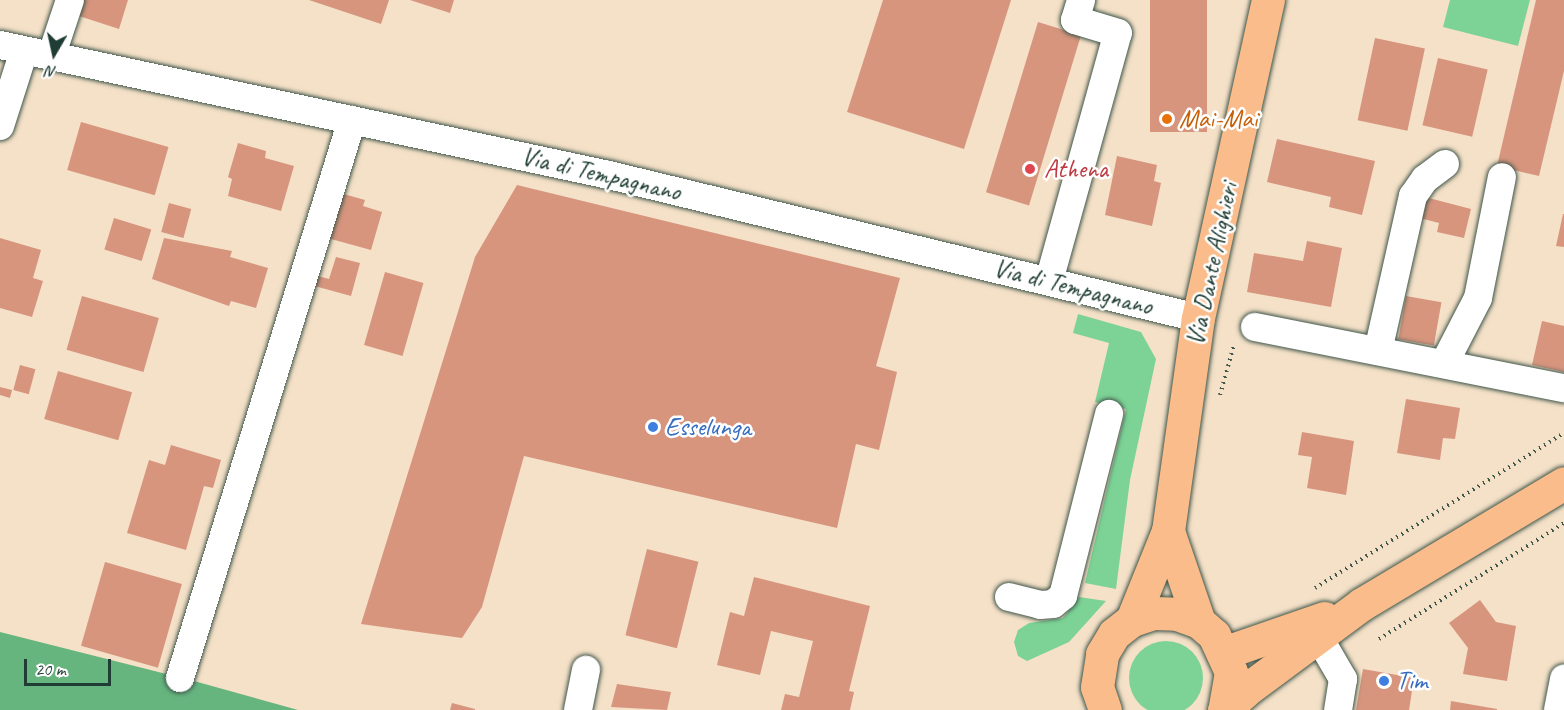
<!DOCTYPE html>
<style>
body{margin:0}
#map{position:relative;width:1564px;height:710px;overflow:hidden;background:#f5e1c8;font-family:Caveat,sans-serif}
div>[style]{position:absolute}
.green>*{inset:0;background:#7dd396}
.round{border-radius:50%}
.forest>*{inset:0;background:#66b57f}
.building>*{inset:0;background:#d7957e;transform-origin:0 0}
.path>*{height:4px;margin-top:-2px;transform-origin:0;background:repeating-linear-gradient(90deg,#3f564a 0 1.5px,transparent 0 6px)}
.roads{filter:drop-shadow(0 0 2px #3f564a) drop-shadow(0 0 2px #3f564a)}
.minor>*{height:28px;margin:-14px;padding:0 14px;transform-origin:14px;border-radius:14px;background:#fff}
.major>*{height:33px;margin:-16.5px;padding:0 16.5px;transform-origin:16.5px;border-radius:16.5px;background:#f9bc8a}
.dots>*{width:16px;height:16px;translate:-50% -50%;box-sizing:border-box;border:3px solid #fff;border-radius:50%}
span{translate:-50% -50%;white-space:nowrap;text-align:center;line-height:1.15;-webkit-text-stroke:5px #fff;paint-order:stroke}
.food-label{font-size:26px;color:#c56008}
.left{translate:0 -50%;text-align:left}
.health-label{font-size:26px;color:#be3a42}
.street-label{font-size:26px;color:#1f3d34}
.shop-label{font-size:26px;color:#366cbe}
.north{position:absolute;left:24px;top:24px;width:60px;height:60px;-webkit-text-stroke:4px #fff;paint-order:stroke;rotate:189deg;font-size:16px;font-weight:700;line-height:24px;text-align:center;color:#1f3d34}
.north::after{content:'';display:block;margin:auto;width:21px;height:27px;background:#1f3d34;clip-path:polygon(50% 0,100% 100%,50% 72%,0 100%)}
.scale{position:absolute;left:24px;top:659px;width:87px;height:27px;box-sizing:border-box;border:3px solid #1f3d34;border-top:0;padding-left:8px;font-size:18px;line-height:21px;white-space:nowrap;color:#1f3d34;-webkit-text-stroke:4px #fff;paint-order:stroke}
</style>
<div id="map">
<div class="green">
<div style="clip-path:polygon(1450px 0,1530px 0,1518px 46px,1443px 27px)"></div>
<div style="clip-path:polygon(1078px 314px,1141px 332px,1156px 359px,1130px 480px,1116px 589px,1085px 583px,1126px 409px,1095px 402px,1109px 343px,1073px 333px)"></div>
<div style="clip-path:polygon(1079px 597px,1106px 601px,1069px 642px,1027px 661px,1018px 656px,1014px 642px,1018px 630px,1029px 623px,1063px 618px)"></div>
<div class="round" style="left:1129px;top:641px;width:74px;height:74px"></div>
</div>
<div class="forest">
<div style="clip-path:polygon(0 632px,194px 681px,298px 710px,0 710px)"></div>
</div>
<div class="building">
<div style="clip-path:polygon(81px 0,128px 0,119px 29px,76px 15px)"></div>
<div style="clip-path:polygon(309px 0,389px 0,381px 24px)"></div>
<div style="clip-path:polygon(410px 0,454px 0,450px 13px)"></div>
<div style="clip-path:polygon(883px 0,1011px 0,964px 149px,847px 112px)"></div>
<div style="left:1150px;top:0;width:57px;height:132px"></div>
<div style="clip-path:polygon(1536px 0,1564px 0,1564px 71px,1539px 176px,1497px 166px)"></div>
<div style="left:1038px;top:22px;width:45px;height:178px;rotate:17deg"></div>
<div style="left:1375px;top:38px;width:51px;height:84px;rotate:12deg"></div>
<div style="left:1438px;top:58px;width:51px;height:69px;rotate:13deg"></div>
<div style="left:81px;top:122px;width:91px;height:50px;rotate:16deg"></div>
<div style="clip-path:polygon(1277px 139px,1375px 161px,1362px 215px,1329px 207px,1331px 197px,1267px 182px)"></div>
<div style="clip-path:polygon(238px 143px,266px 151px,265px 158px,294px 166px,281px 211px,228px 196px,232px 179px,228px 177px)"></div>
<div style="clip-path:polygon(1117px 156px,1157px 165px,1154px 181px,1161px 183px,1152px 226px,1105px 215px)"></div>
<div style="clip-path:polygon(517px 185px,900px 278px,876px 366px,897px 372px,879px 450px,856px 444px,837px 528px,524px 456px,482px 607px,462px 638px,361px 624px,475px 257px)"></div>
<div style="clip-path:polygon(333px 191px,365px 200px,363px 206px,382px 212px,371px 250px,320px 236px)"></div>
<div style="clip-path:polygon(1425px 197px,1471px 209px,1464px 238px,1437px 232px,1439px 223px,1420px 218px)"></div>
<div style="left:169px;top:203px;width:23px;height:30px;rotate:15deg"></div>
<div style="clip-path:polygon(1563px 214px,1564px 214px,1564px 247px,1556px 246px)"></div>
<div style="left:114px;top:218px;width:39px;height:33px;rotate:17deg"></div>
<div style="clip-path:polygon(0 238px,41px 250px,33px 278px,43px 281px,32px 317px,0 308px)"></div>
<div style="clip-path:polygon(164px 238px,232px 251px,230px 257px,268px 268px,256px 308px,231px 301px,229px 306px,152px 279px)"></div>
<div style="clip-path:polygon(1307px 241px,1342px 248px,1331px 307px,1247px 292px,1254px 253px,1303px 261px)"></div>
<div style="clip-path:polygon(336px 257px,360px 263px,351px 296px,311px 285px,314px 275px,329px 279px)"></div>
<div style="left:385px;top:272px;width:40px;height:76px;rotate:16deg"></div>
<div style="left:82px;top:296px;width:80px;height:56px;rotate:16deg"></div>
<div style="left:1406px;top:296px;width:36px;height:44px;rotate:10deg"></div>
<div style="clip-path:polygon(1542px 321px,1564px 326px,1564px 372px,1532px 365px)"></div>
<div style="left:20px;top:365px;width:16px;height:26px;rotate:15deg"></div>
<div style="left:58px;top:371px;width:77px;height:50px;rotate:16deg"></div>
<div style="clip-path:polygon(0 387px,12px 390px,10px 398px,0 395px)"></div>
<div style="clip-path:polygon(1406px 399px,1460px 408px,1455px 439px,1443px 438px,1440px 460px,1397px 453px)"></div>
<div style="clip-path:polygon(1302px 432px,1354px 441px,1346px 495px,1307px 488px,1312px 457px,1298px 455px)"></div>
<div style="clip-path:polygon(171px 445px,221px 460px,213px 488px,204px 486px,186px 550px,127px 533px,149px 460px,165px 465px)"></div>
<div style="left:647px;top:549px;width:53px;height:89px;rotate:14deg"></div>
<div style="left:105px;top:562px;width:80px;height:87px;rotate:16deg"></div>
<div style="clip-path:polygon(754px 577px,870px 606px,849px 691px,854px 692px,850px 710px,781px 710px,785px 694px,799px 697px,813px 641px,771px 631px,760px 675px,717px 665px,730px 612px,744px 616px)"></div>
<div style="clip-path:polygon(1480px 600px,1496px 622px,1516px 626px,1507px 681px,1463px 674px,1468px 648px,1449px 623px)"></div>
<div style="clip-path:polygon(1363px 669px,1414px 678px,1409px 710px,1356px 710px)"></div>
<div style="clip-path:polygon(617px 684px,671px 692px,667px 710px,611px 707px)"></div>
<div style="clip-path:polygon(1451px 701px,1497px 709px,1497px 710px,1450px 710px)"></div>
<div style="clip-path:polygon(452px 703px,475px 709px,475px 710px,450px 710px)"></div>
</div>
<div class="path">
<div style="left:1220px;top:395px;width:52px;rotate:-74.4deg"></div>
<div style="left:1315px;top:588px;width:293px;rotate:-31.9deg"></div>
<div style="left:1379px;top:639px;width:218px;rotate:-32.1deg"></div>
</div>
<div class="roads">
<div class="minor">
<div style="left:0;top:45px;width:623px;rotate:12.05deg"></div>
<div style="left:609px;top:175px;width:606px;rotate:13.65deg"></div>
<div style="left:51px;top:57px;width:60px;rotate:-71.6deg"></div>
<div style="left:0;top:126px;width:79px;rotate:-72.3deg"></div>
<div style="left:1049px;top:281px;width:257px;rotate:-74.5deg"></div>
<div style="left:1118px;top:33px;width:45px;rotate:-163.2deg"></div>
<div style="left:1075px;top:20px;width:21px;rotate:-73deg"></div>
<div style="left:1255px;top:327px;width:315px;rotate:11.2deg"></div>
<div style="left:1378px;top:351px;width:159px;rotate:-77.3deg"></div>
<div style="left:1413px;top:196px;width:21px;rotate:-55deg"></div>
<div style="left:1425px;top:179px;width:25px;rotate:-37deg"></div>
<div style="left:1444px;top:364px;width:74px;rotate:-62.7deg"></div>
<div style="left:1478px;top:298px;width:123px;rotate:-78.8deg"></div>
<div style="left:1009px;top:597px;width:32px;rotate:14deg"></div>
<div style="left:1040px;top:605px;width:13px;rotate:-4deg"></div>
<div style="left:1053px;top:604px;width:13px;rotate:-39deg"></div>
<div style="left:1063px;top:596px;width:188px;rotate:-75.8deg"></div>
<div style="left:1318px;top:636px;width:50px;rotate:59.8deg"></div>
<div style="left:1343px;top:679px;width:31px;rotate:99deg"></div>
<div style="left:180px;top:678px;width:584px;rotate:-72.87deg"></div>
<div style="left:578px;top:710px;width:41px;rotate:-78.7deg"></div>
<div style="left:1558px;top:710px;width:32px;rotate:-79deg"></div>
</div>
<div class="major">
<div style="left:1168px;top:531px;width:96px;rotate:71.2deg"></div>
<div style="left:1132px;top:620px;width:96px;rotate:-68deg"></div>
<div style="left:1168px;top:531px;width:215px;rotate:-82deg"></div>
<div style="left:1198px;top:318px;width:326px;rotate:-77.6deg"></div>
<div style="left:1226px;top:652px;width:104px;rotate:-19.1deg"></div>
<div style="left:1105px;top:710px;width:24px;rotate:-109deg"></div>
<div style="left:1097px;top:687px;width:33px;rotate:-81deg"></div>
<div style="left:1102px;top:654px;width:23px;rotate:-59deg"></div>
<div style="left:1114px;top:634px;width:23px;rotate:-38deg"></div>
<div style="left:1132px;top:620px;width:23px;rotate:-18deg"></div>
<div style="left:1154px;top:613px;width:23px;rotate:2deg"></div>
<div style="left:1177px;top:614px;width:23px;rotate:20deg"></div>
<div style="left:1199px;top:622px;width:20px;rotate:41deg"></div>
<div style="left:1214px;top:635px;width:41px;rotate:65.3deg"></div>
<div style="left:1231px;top:672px;width:39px;rotate:100deg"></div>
<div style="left:1224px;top:710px;width:30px;rotate:-42deg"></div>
<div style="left:1246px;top:690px;width:144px;rotate:-36.6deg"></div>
<div style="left:1362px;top:604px;width:235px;rotate:-30.9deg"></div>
</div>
</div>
<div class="dots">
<div style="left:1167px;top:119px;background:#e8710a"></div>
<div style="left:1030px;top:169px;background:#e0444e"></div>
<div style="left:653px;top:427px;background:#3f7fe0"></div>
<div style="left:1384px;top:681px;background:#3f7fe0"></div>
</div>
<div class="food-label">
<span class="left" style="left:1179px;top:119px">Mai-Mai</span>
</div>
<div class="health-label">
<span class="left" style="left:1044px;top:169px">Athena</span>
</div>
<div class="street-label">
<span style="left:601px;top:174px;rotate:13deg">Via di Tempagnano</span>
<span style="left:1212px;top:264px;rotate:-78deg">Via Dante Alighieri</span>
<span style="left:1073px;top:287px;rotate:14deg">Via di Tempagnano</span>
</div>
<div class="shop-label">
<span class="left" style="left:665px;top:427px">Esselunga</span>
<span class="left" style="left:1396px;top:681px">Tim</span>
</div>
<div class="north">N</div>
<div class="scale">20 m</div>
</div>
